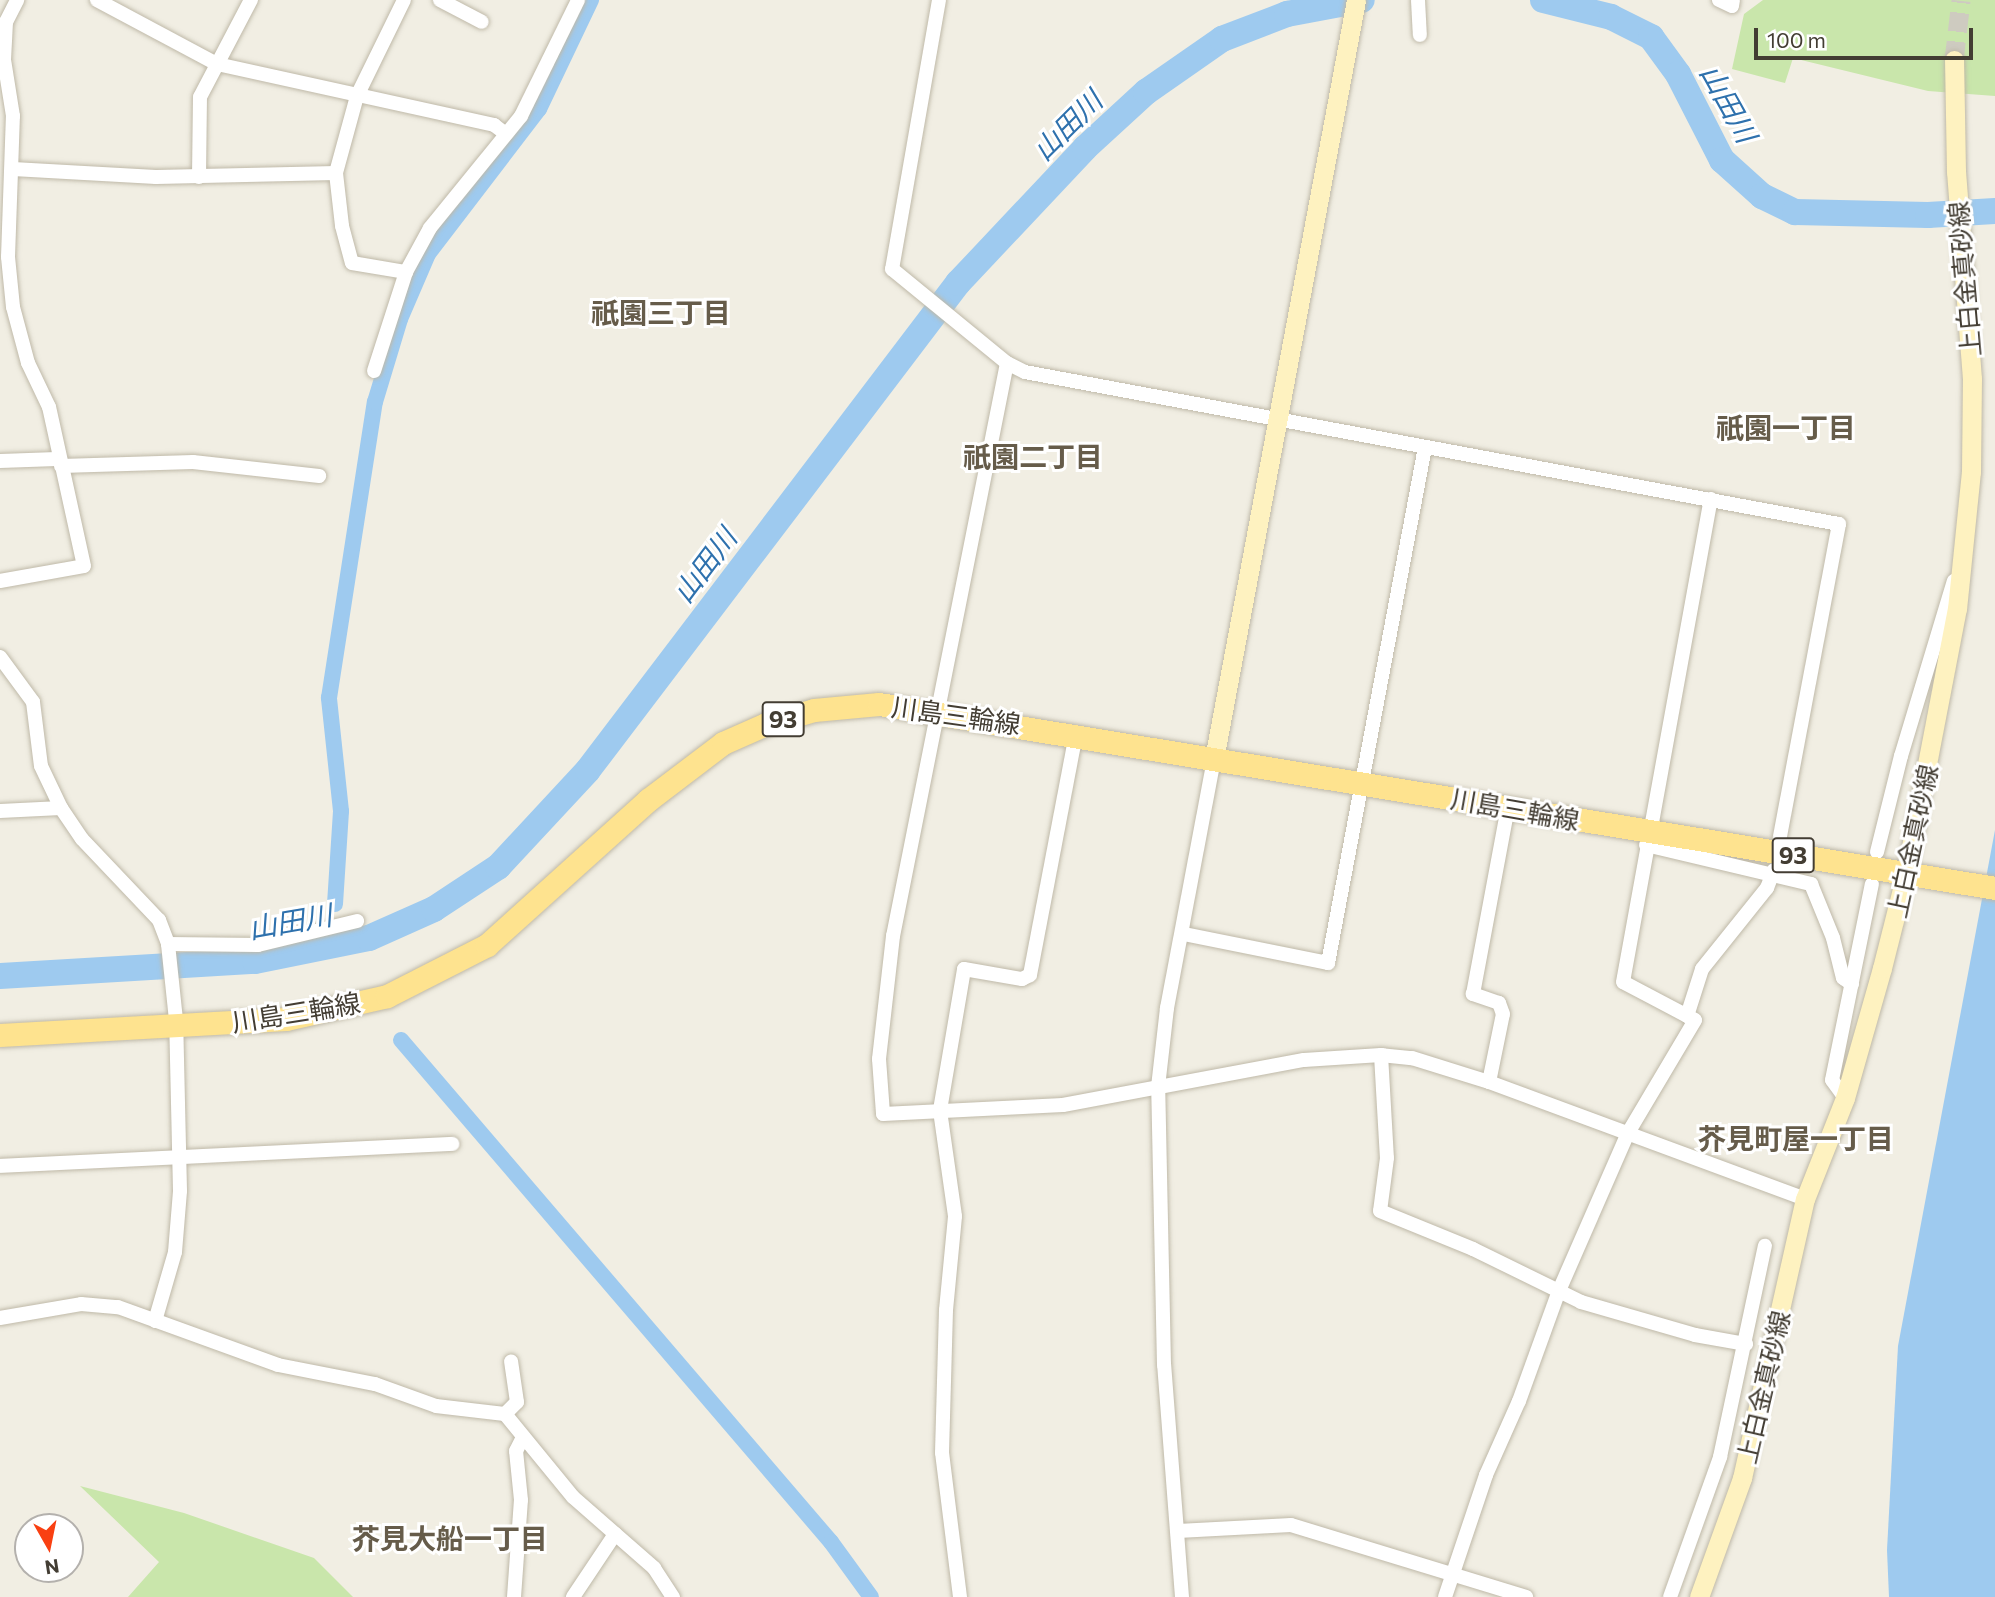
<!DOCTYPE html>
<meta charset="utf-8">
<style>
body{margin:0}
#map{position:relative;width:1995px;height:1597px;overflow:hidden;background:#f1eee3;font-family:Commissioner,"Noto Sans JP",sans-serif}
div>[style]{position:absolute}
.green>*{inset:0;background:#c9e6ab}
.water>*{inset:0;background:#9ecaef}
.canal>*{height:16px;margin:-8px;padding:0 8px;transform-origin:8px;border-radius:8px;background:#9ecaef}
.river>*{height:26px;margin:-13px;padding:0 13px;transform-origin:13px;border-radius:13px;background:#9ecaef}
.secondary-tunnel>*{height:19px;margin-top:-9.5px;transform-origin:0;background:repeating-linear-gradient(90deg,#cecbc0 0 19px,transparent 0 29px)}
.roads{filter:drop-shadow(0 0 2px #bfb9a8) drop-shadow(0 0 2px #bfb9a8)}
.street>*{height:14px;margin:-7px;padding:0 7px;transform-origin:7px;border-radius:7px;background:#fff}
.secondary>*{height:19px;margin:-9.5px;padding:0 9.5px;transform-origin:9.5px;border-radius:9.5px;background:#fef2c0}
.primary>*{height:23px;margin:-11.5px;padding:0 11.5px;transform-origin:11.5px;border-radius:11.5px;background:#fee38f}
span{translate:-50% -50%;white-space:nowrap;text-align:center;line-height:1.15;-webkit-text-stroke:6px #fff;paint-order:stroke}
.shield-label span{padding:2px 5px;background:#fff;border:2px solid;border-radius:5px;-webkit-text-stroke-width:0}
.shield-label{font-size:24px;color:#433d33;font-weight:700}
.street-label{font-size:26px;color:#433d33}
.water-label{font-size:28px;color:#2e71ad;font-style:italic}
.neighbourhood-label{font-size:28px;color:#665c4a;font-weight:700}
.north{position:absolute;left:14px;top:1513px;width:70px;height:70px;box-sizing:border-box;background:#fff;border:2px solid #b4b1ad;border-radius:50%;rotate:171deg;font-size:19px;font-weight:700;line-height:28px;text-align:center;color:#433d33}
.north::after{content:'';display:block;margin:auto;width:24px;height:32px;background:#f94012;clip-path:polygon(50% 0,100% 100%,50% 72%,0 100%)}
.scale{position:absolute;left:1754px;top:28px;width:219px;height:32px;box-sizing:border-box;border:4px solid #433d33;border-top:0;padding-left:9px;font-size:21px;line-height:24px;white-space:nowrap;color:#433d33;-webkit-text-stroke:5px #fff;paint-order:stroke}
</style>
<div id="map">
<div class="green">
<div style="clip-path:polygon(1763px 0,1995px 0,1995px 96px,1928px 91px,1793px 58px,1785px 83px,1732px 69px,1744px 14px)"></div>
<div style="clip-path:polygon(80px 1486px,184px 1513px,314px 1558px,353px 1597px,128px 1597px,159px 1562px)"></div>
</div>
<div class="water">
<div style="clip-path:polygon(1995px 830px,1995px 1597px,1889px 1597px,1887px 1550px,1898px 1346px)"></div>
</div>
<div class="canal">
<div style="left:335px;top:904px;width:93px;rotate:-86.3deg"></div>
<div style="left:341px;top:811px;width:114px;rotate:-96.1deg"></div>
<div style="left:329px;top:698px;width:300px;rotate:-81.2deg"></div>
<div style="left:375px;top:402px;width:87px;rotate:-73.2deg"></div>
<div style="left:400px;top:319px;width:71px;rotate:-66.7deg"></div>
<div style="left:428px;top:254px;width:183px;rotate:-52.6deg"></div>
<div style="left:539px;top:109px;width:121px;rotate:-64.5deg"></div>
<div style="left:401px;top:1040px;width:661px;rotate:49.42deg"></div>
<div style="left:831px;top:1542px;width:68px;rotate:54deg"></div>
</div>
<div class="river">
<div style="left:1543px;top:0;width:70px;rotate:14deg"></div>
<div style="left:1611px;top:17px;width:45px;rotate:26.6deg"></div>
<div style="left:1651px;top:37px;width:46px;rotate:53.9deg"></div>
<div style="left:1678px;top:74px;width:97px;rotate:62.9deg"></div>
<div style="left:1722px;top:160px;width:54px;rotate:42deg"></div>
<div style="left:1762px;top:196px;width:37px;rotate:26deg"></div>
<div style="left:1795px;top:212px;width:133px;rotate:1.3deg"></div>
<div style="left:1928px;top:215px;width:67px;rotate:-3.4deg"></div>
<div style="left:0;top:976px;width:255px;rotate:-3.4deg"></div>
<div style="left:255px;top:961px;width:116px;rotate:-11.4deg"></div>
<div style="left:369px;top:938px;width:71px;rotate:-24deg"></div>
<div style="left:434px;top:909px;width:77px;rotate:-33.3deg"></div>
<div style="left:498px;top:867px;width:132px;rotate:-47.1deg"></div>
<div style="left:588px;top:770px;width:612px;rotate:-52.77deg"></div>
<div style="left:958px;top:283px;width:185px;rotate:-46.7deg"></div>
<div style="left:1085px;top:148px;width:83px;rotate:-42.6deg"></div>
<div style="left:1146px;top:92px;width:93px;rotate:-34.9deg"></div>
<div style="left:1222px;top:39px;width:70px;rotate:-21deg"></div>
<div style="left:1287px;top:14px;width:76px;rotate:-10.6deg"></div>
</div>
<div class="secondary-tunnel">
<div style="left:1954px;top:60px;width:60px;rotate:-83.3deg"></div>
</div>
<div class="roads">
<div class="street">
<div style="left:97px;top:0;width:136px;rotate:28.1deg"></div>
<div style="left:217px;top:64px;width:284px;rotate:12.4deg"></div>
<div style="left:494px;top:125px;width:15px;rotate:37deg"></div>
<div style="left:404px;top:0;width:107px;rotate:116.1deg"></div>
<div style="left:357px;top:96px;width:80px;rotate:105.3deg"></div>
<div style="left:336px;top:173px;width:53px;rotate:83.5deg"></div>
<div style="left:342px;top:226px;width:38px;rotate:75deg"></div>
<div style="left:352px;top:263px;width:55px;rotate:9.5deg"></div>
<div style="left:440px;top:0;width:47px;rotate:27.6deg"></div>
<div style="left:939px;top:0;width:273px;rotate:99.9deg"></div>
<div style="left:892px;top:269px;width:149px;rotate:39.3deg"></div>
<div style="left:1007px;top:363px;width:20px;rotate:27deg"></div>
<div style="left:1025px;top:372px;width:828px;rotate:10.58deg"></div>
<div style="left:1839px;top:524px;width:318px;rotate:100.7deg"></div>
<div style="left:1418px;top:0;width:35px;rotate:87deg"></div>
<div style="left:1719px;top:0;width:14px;rotate:25deg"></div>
<div style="left:1732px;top:6px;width:6px;rotate:-81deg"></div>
<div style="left:13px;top:169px;width:143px;rotate:3.2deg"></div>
<div style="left:156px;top:177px;width:180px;rotate:-1.3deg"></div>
<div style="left:199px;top:177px;width:80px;rotate:-89.3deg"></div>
<div style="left:200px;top:97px;width:110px;rotate:-62.3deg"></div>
<div style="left:1007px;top:363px;width:584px;rotate:101.25deg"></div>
<div style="left:893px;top:936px;width:124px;rotate:96.5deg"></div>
<div style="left:879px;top:1059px;width:55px;rotate:85.8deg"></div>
<div style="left:883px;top:1114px;width:180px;rotate:-2.9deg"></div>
<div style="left:1063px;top:1105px;width:245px;rotate:-10.6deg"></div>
<div style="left:1304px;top:1060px;width:77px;rotate:-3.7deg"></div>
<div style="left:1381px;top:1055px;width:31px;rotate:6deg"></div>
<div style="left:1412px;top:1058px;width:81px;rotate:17.3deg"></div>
<div style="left:1489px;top:1082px;width:337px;rotate:20.3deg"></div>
<div style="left:374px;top:371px;width:104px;rotate:-72.1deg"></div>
<div style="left:406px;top:272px;width:50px;rotate:-61.4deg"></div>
<div style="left:430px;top:228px;width:144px;rotate:-50.9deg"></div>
<div style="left:521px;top:116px;width:129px;rotate:-63.8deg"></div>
<div style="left:0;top:461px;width:57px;rotate:-2deg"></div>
<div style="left:61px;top:466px;width:132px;rotate:-1.7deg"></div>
<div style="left:193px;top:462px;width:127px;rotate:6.3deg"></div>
<div style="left:0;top:581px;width:85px;rotate:-10.1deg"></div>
<div style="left:84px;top:566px;width:163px;rotate:-102.4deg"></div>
<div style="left:49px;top:407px;width:49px;rotate:-115.5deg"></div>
<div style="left:28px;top:363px;width:58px;rotate:-105deg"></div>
<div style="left:13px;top:307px;width:50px;rotate:-95.7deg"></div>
<div style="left:8px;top:257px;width:141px;rotate:-88deg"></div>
<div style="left:13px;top:116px;width:57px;rotate:-99.1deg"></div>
<div style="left:4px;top:60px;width:38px;rotate:-87deg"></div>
<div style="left:6px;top:22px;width:25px;rotate:-63deg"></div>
<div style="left:0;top:657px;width:56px;rotate:53.7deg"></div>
<div style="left:33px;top:702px;width:64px;rotate:82.9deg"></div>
<div style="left:41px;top:766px;width:47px;rotate:64.5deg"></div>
<div style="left:61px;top:808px;width:37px;rotate:56deg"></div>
<div style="left:82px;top:839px;width:112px;rotate:46.5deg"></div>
<div style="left:159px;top:920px;width:26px;rotate:69deg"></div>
<div style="left:0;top:811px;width:61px;rotate:-2.8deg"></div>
<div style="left:1646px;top:845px;width:170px;rotate:13.3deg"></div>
<div style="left:1811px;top:884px;width:58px;rotate:67.8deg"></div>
<div style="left:1833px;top:938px;width:41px;rotate:76deg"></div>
<div style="left:1843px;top:978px;width:11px;rotate:34deg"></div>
<div style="left:1877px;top:852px;width:99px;rotate:-76deg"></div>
<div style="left:1901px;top:756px;width:183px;rotate:-73.2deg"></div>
<div style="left:1184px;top:934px;width:147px;rotate:11.4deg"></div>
<div style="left:1328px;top:963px;width:525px;rotate:-79.35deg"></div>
<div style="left:1687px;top:1016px;width:49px;rotate:-72.3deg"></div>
<div style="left:1702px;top:969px;width:104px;rotate:-51.3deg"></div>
<div style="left:1767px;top:888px;width:19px;rotate:-69deg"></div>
<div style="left:1381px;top:1055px;width:103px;rotate:86.7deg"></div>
<div style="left:1387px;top:1158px;width:53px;rotate:97.5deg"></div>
<div style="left:1380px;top:1211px;width:100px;rotate:22.2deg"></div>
<div style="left:1473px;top:1249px;width:120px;rotate:26.1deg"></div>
<div style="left:1581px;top:1302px;width:119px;rotate:16.1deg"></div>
<div style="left:1695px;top:1335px;width:52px;rotate:10deg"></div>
<div style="left:1489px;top:1082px;width:69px;rotate:-78.4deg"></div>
<div style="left:1503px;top:1014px;width:12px;rotate:-110deg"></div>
<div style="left:1499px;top:1003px;width:28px;rotate:-161deg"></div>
<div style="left:1473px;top:994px;width:190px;rotate:-79.4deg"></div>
<div style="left:1845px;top:1098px;width:22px;rotate:-126deg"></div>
<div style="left:1832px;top:1080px;width:200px;rotate:-78.5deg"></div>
<div style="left:0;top:1166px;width:453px;rotate:-2.8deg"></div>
<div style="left:0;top:1318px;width:82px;rotate:-9.8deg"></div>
<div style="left:81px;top:1304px;width:37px;rotate:5deg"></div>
<div style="left:118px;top:1307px;width:170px;rotate:19.9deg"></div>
<div style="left:278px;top:1365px;width:99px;rotate:11.1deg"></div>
<div style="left:375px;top:1384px;width:65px;rotate:19.8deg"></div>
<div style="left:436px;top:1406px;width:69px;rotate:6.6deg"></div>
<div style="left:505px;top:1414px;width:107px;rotate:50.7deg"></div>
<div style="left:573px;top:1497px;width:108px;rotate:41.2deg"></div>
<div style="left:654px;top:1568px;width:35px;rotate:57deg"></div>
<div style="left:155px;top:1321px;width:72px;rotate:-73.8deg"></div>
<div style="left:175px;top:1252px;width:61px;rotate:-85.3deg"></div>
<div style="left:180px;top:1191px;width:171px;rotate:-91.3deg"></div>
<div style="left:176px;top:1020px;width:76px;rotate:-96deg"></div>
<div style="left:168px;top:944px;width:90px;rotate:0.6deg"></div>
<div style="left:258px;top:945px;width:102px;rotate:-13.6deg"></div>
<div style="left:505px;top:1414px;width:17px;rotate:-45deg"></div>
<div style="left:517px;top:1402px;width:41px;rotate:-98.3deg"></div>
<div style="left:1178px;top:1531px;width:113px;rotate:-3deg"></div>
<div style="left:1291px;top:1525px;width:246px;rotate:17deg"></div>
<div style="left:514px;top:1597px;width:97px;rotate:-85.9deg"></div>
<div style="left:521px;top:1500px;width:49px;rotate:-95.8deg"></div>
<div style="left:516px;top:1451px;width:16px;rotate:-63deg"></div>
<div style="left:573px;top:1597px;width:76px;rotate:-56.3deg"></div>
<div style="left:960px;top:1597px;width:145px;rotate:-97.1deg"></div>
<div style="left:942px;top:1453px;width:143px;rotate:-88.4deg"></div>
<div style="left:946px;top:1310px;width:94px;rotate:-84.5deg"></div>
<div style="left:955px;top:1216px;width:107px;rotate:-98.1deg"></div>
<div style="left:940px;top:1110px;width:143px;rotate:-80.3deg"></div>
<div style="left:964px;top:969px;width:59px;rotate:9.8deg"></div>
<div style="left:1022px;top:979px;width:9px;rotate:-27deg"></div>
<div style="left:1030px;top:975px;width:245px;rotate:-79.2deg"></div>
<div style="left:1182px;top:1597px;width:233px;rotate:-94.4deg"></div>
<div style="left:1164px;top:1365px;width:278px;rotate:-91.2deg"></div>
<div style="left:1158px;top:1087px;width:80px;rotate:-83.5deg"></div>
<div style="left:1167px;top:1008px;width:253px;rotate:-79.3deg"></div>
<div style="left:1445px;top:1597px;width:129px;rotate:-71.4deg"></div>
<div style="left:1486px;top:1475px;width:81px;rotate:-66deg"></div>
<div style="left:1519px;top:1401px;width:115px;rotate:-70.1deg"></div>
<div style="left:1558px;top:1293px;width:175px;rotate:-66.4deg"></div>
<div style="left:1628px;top:1133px;width:131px;rotate:-59.3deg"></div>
<div style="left:1695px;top:1020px;width:81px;rotate:-152.2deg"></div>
<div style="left:1623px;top:982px;width:491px;rotate:-79.7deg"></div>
<div style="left:1670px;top:1597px;width:149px;rotate:-70.3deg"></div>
<div style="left:1720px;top:1457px;width:216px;rotate:-78deg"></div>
</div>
<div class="secondary">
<div style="left:1214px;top:759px;width:772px;rotate:-79.4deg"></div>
<div style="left:1699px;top:1597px;width:127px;rotate:-70.1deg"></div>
<div style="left:1742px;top:1478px;width:286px;rotate:-77.3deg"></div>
<div style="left:1805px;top:1199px;width:109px;rotate:-68.4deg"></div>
<div style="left:1845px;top:1098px;width:135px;rotate:-74.1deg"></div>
<div style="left:1882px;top:968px;width:98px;rotate:-75.8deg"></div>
<div style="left:1906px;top:873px;width:269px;rotate:-79.1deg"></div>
<div style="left:1957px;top:609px;width:138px;rotate:-84.2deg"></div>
<div style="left:1971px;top:472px;width:93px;rotate:-89.4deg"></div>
<div style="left:1972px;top:379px;width:208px;rotate:-94.4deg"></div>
<div style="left:1956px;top:172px;width:112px;rotate:-91deg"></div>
</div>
<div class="primary">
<div style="left:0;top:1035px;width:286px;rotate:-3.2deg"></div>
<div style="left:286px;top:1019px;width:104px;rotate:-12.8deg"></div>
<div style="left:387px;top:996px;width:112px;rotate:-27deg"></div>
<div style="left:487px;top:945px;width:217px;rotate:-42deg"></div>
<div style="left:648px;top:800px;width:94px;rotate:-37.2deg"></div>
<div style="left:723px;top:743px;width:47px;rotate:-23.8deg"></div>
<div style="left:766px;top:724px;width:50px;rotate:-16.3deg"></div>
<div style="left:814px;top:710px;width:65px;rotate:-5.3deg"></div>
<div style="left:879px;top:704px;width:1131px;rotate:9.36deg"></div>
</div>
</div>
<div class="shield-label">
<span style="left:783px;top:719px">93</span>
<span style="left:1793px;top:855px">93</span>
</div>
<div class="street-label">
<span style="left:1964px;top:279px;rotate:-95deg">上白金真砂線</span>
<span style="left:956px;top:715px;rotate:8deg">川島三輪線</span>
<span style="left:1515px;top:809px;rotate:10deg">川島三輪線</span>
<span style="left:1912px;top:841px;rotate:-78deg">上白金真砂線</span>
<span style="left:296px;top:1012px;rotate:-9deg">川島三輪線</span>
<span style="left:1763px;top:1387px;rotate:-77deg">上白金真砂線</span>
</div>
<div class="water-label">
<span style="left:1729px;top:103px;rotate:61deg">山田川</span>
<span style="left:1067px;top:125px;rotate:-45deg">山田川</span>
<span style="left:704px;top:565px;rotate:-53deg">山田川</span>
<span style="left:290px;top:921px;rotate:-10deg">山田川</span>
</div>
<div class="neighbourhood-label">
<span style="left:661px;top:312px">祇園三丁目</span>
<span style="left:1786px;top:427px">祇園一丁目</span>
<span style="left:1033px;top:456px">祇園二丁目</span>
<span style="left:1796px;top:1138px">芥見町屋一丁目</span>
<span style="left:450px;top:1538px">芥見大船一丁目</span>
</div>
<div class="north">N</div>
<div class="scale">100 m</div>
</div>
